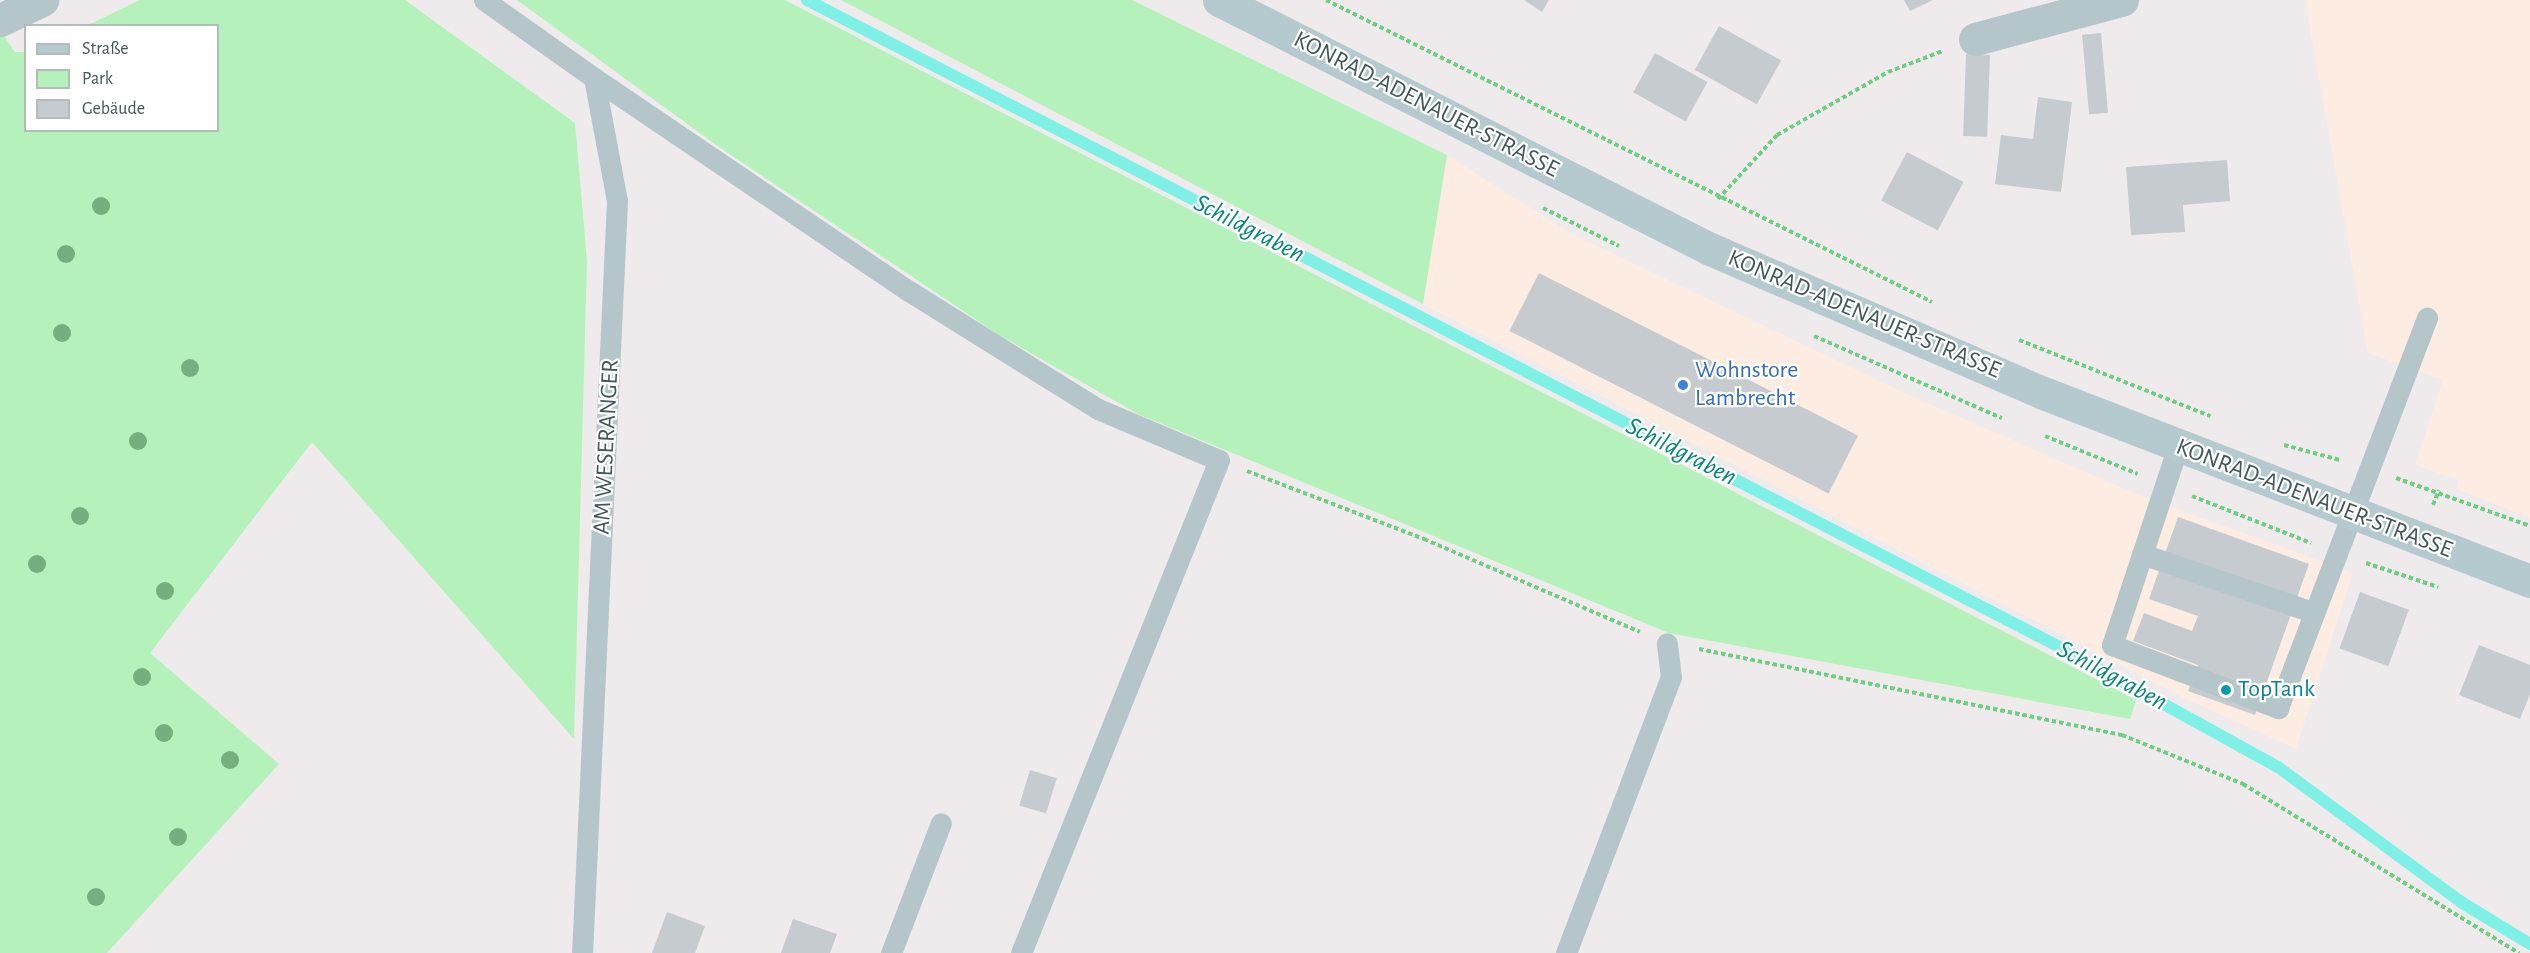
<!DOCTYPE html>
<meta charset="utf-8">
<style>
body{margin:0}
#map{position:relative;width:2530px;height:953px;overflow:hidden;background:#efebec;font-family:"Alegreya Sans",sans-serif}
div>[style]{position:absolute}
.commercial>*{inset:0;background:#fcece1}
.green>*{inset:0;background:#b5f1ba}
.stream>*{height:12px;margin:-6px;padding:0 6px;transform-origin:6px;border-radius:6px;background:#7ff0e6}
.building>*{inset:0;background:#c5cbcf;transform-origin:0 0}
.path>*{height:4px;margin-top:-2px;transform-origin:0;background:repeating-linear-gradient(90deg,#6cd080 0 4.5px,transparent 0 7.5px)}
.lane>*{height:21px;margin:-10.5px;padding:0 10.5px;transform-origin:10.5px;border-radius:10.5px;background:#b5c6ca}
.street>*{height:33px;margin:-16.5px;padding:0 16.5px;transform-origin:16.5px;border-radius:16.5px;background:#b5c6ca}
.secondary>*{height:33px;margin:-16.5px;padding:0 16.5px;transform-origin:16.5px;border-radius:16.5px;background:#b5cacf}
.trees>*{width:18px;height:18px;margin:-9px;border-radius:50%;background:#75af7f}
.dots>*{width:16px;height:16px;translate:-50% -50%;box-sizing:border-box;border:3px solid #fff;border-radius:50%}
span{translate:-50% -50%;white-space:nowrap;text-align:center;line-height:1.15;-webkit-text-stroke:4.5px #fff;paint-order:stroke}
.street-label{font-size:24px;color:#43565a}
.shop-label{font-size:24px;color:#366cbe}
.left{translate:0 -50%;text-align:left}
.culture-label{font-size:24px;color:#0d838f}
.water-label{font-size:26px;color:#078579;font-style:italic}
.legend{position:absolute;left:24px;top:24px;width:195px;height:108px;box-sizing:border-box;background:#fff;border:2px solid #b4bbbd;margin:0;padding:8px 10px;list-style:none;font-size:18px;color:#43565a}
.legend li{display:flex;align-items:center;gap:12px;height:30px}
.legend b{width:30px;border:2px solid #b4bbbd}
</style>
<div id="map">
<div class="commercial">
<div style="clip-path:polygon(2305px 0,2530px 0,2530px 518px,2456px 489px,2458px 480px,2415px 465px,2443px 380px,2368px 353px)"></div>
<div style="clip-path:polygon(1447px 155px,1572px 234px,1909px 395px,2136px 494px,2353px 573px,2296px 749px,2186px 699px,1423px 304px)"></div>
</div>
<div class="green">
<div style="clip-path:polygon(140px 0,405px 0,575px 123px,587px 261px,574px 739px,312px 442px,150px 653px,279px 764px,107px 953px,0 953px,0 30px,15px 52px,25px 52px,26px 130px,218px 130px,218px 26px,88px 25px)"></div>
<div style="clip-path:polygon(517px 0,785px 0,2136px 700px,2130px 719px,1669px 633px,1138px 414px,999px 335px,719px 147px)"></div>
<div style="clip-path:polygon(841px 0,1132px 0,1447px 155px,1423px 304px)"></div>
</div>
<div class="stream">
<div style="left:807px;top:0;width:1425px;rotate:27.32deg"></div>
<div style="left:2073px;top:654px;width:234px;rotate:28.9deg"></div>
<div style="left:2278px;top:767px;width:227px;rotate:36.4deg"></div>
<div style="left:2461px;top:902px;width:81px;rotate:31.3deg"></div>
</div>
<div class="building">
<div style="clip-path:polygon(1524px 0,1549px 0,1542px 12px)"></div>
<div style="clip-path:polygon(1904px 0,1933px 0,1910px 11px)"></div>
<div style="left:1719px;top:26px;width:71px;height:50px;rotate:29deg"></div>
<div style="left:2101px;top:33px;width:80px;height:19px;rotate:85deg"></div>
<div style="left:1655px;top:53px;width:60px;height:45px;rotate:29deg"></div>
<div style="left:1966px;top:54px;width:24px;height:82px;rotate:2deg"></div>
<div style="clip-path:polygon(2038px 97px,2072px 102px,2061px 192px,1995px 184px,2001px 135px,2033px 139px)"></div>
<div style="left:1907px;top:152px;width:64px;height:55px;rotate:28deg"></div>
<div style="clip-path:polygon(2227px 160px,2230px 201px,2183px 205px,2185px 232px,2131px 235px,2126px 167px)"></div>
<div style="left:1539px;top:273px;width:358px;height:65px;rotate:27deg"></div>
<div style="clip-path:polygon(2178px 517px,2309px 564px,2255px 715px,2188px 691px,2198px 665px,2133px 641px,2144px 613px,2192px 631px,2198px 616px,2149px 599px)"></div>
<div style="left:2360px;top:592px;width:52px;height:60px;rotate:20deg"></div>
<div style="clip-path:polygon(2479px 645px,2530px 665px,2530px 694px,2520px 719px,2459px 695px)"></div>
<div style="left:1030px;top:770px;width:28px;height:37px;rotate:17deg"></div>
<div style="clip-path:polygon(667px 912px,705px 926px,695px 953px,652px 953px)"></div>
<div style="clip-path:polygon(793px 919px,837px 934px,830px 953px,781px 953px)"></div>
</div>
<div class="path">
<div style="left:1326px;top:0;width:677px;rotate:26.49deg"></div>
<div style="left:1718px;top:199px;width:87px;rotate:-47.3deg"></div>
<div style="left:1777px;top:135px;width:128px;rotate:-29.6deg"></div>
<div style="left:1888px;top:72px;width:59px;rotate:-20.9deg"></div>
<div style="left:1543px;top:208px;width:85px;rotate:26.6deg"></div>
<div style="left:1814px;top:336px;width:205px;rotate:23.6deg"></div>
<div style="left:2019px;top:340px;width:206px;rotate:21.7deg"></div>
<div style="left:2045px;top:436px;width:100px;rotate:22.2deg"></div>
<div style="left:2284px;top:445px;width:58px;rotate:15deg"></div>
<div style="left:1247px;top:471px;width:190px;rotate:21deg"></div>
<div style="left:1424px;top:539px;width:235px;rotate:23.3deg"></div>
<div style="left:2396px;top:478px;width:142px;rotate:19.7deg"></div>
<div style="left:2192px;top:496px;width:128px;rotate:21.6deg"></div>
<div style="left:2433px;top:505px;width:16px;rotate:-68deg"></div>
<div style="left:2366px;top:563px;width:76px;rotate:18.4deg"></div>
<div style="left:1699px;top:649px;width:432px;rotate:11.5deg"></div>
<div style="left:2122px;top:735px;width:131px;rotate:22deg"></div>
<div style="left:2243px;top:784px;width:324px;rotate:31.5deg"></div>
</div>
<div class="lane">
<div style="left:484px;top:0;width:135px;rotate:35.3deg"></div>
<div style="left:594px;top:78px;width:125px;rotate:79.4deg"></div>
<div style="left:617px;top:201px;width:753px;rotate:92.66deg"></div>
<div style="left:594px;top:78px;width:380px;rotate:34.1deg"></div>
<div style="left:909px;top:291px;width:223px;rotate:32deg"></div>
<div style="left:1098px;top:409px;width:131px;rotate:22.9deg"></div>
<div style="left:1219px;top:460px;width:531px;rotate:111.88deg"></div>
<div style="left:2178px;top:446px;width:210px;rotate:108.3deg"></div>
<div style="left:2112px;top:645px;width:178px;rotate:20.8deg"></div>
<div style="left:2278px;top:708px;width:418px;rotate:-69.1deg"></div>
<div style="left:2142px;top:554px;width:180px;rotate:18.8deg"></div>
<div style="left:891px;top:953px;width:139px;rotate:-69deg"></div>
<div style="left:1566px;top:953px;width:295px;rotate:-69.2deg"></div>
<div style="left:1671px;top:677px;width:34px;rotate:-97deg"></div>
</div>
<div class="street">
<div style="left:0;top:20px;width:47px;rotate:-25.5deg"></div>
<div style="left:1975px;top:39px;width:152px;rotate:-14.9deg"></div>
</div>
<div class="secondary">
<div style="left:1219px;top:0;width:548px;rotate:26.89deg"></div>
<div style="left:1708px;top:248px;width:368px;rotate:23.4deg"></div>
<div style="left:2046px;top:394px;width:519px;rotate:21.12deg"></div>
</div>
<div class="trees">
<div style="left:101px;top:206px"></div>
<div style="left:66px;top:254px"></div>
<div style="left:62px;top:333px"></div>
<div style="left:190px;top:368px"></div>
<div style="left:138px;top:441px"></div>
<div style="left:80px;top:516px"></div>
<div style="left:37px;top:564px"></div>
<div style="left:165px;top:591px"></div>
<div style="left:142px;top:677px"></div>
<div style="left:164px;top:733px"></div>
<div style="left:230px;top:760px"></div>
<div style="left:178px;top:837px"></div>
<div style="left:96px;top:897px"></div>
</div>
<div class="dots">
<div style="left:1683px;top:385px;background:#3f7fe0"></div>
<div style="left:2226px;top:690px;background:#0f9aa8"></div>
</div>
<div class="street-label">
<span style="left:1426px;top:105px;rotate:27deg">KONRAD-ADENAUER-STRASSE</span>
<span style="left:1864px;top:315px;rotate:23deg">KONRAD-ADENAUER-STRASSE</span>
<span style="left:607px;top:447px;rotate:-87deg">AM WESERANGER</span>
<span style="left:2314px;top:499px;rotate:21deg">KONRAD-ADENAUER-STRASSE</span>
</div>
<div class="shop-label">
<span class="left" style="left:1695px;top:385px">Wohnstore<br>Lambrecht</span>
</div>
<div class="culture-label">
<span class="left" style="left:2238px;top:690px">TopTank</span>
</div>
<div class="water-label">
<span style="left:1249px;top:229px;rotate:27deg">Schildgraben</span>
<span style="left:1681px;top:452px;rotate:27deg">Schildgraben</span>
<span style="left:2112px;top:676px;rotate:28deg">Schildgraben</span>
</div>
<ul class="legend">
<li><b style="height:8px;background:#b5cacf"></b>Straße</li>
<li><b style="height:16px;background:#b5f1ba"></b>Park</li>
<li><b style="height:16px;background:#c5cbcf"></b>Gebäude</li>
</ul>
</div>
